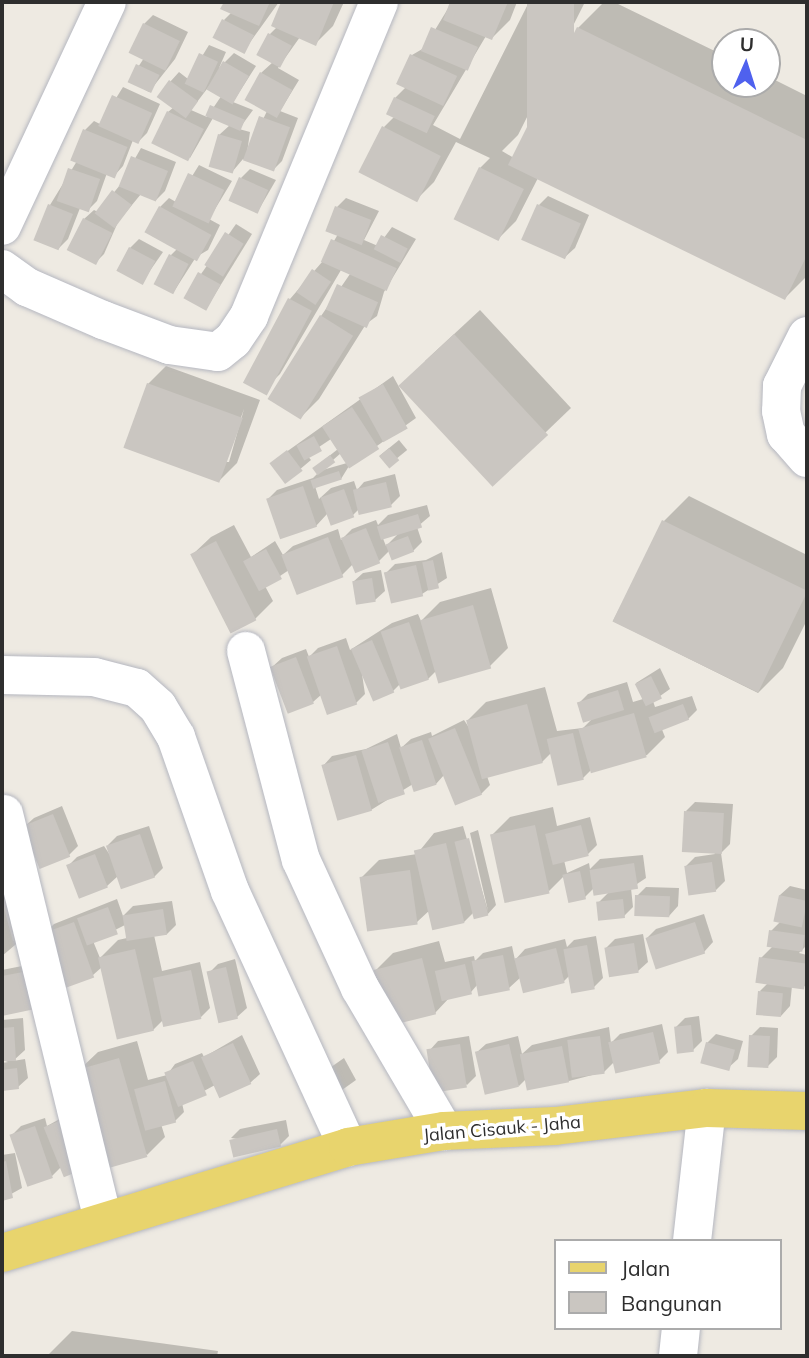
<!DOCTYPE html>
<style>
body{margin:0}
#map{position:relative;width:809px;height:1358px;overflow:hidden;background:#eeeae2;font-family:Mulish,sans-serif}
div>[style]{position:absolute}
.shadow>*{inset:0;background:#0003;transform-origin:0 0}
.building>*{inset:0;background:#cac6c1;transform-origin:0 0}
.roads{filter:drop-shadow(0 0 2px #b5b7c0) drop-shadow(0 0 2px #b5b7c0)}
.minor>*{height:38px;margin:-19px;padding:0 19px;transform-origin:19px;border-radius:19px;background:#fff}
.major>*{height:38px;margin:-19px;padding:0 19px;transform-origin:19px;border-radius:19px;background:#e8d46d}
span{translate:-50% -50%;white-space:nowrap;text-align:center;line-height:1.15;-webkit-text-stroke:7px #fff;paint-order:stroke}
.street-label{font-size:18px;color:#2e2e2e}
.frame{position:absolute;inset:0;border:4px solid #2e2e2e;pointer-events:none}
.legend{position:absolute;left:554px;top:1239px;width:228px;height:91px;box-sizing:border-box;background:#fff;border:2px solid #ababab;margin:0;padding:9px 12px;list-style:none;font-size:21px;color:#2e2e2e}
.legend li{display:flex;align-items:center;gap:14px;height:35px}
.legend b{width:35px;border:2px solid #ababab}
.north{position:absolute;left:711px;top:28px;width:70px;height:70px;box-sizing:border-box;background:#fff;border:2px solid #ababab;border-radius:50%;rotate:3deg;font-size:19px;font-weight:700;line-height:28px;text-align:center;color:#2e2e2e}
.north::after{content:'';display:block;margin:auto;width:24px;height:32px;background:#4f61ee;clip-path:polygon(50% 0,100% 100%,50% 72%,0 100%)}
</style>
<div id="map">
<div class="shadow">
<div style="clip-path:polygon(225px 2px,279px 2px,243px 52px,224px 20px,232px 12px,223px 8px)"></div>
<div style="clip-path:polygon(evenodd,283px 2px,344px 2px,333px 26px,315px 44px,300px 37px,278px 68px,299px 80px,280px 111px,298px 118px,282px 161px,273px 170px,243px 159px,232px 172px,219px 135px,230px 125px,213px 118px,190px 158px,168px 112px,174px 107px,170px 82px,179px 72px,188px 79px,209px 45px,226px 52px,219px 68px,234px 53px,256px 66px,233px 102px,253px 110px,239px 129px,250px 132px,247px 153px,267px 111px,261px 73px,273px 62px,270px 34px,277px 27px,273px 25px,283px 2px,216px 77px,222px 95px,207px 117px,191px 110px,216px 77px)"></div>
<div style="clip-path:polygon(452px 2px,517px 2px,510px 20px,492px 38px,486px 36px,433px 125px,460px 139px,529px 2px,585px 2px,518px 135px,502px 151px,514px 158px,578px 28px,604px 2px,614px 2px,725px 56px,725px 84px,767px 84px,767px 76px,807px 96px,807px 276px,785px 298px,538px 178px,516px 221px,498px 239px,480px 168px,490px 158px,456px 142px,434px 182px,416px 200px,384px 127px,394px 117px,395px 98px,406px 87px,412px 55px,424px 48px)"></div>
<div style="clip-path:polygon(153px 15px,188px 32px,175px 59px,149px 92px,129px 81px,144px 58px,144px 24px)"></div>
<div style="clip-path:polygon(123px 87px,160px 104px,147px 133px,138px 142px,133px 140px,123px 166px,114px 176px,107px 173px,97px 201px,88px 210px,80px 208px,68px 239px,59px 248px,50px 205px,77px 161px,85px 130px,94px 121px,100px 124px)"></div>
<div style="clip-path:polygon(141px 148px,176px 162px,165px 191px,156px 200px,141px 194px,118px 222px,104px 254px,95px 263px,84px 219px,94px 210px,98px 212px,120px 185px)"></div>
<div style="clip-path:polygon(199px 165px,232px 181px,209px 219px,220px 225px,208px 250px,196px 257px,173px 293px,171px 255px,178px 248px,160px 207px,169px 198px,176px 202px)"></div>
<div style="clip-path:polygon(250px 169px,276px 180px,258px 211px,241px 178px)"></div>
<div style="clip-path:polygon(548px 196px,589px 215px,575px 248px,565px 257px,539px 205px)"></div>
<div style="clip-path:polygon(346px 198px,379px 211px,364px 240px,378px 246px,392px 227px,416px 239px,384px 292px,377px 316px,366px 324px,319px 399px,301px 417px,321px 316px,350px 274px,341px 270px,280px 374px,262px 392px,290px 299px,322px 262px,338px 234px,337px 207px)"></div>
<div style="clip-path:polygon(236px 224px,252px 234px,206px 309px,185px 297px)"></div>
<div style="clip-path:polygon(139px 239px,163px 252px,142px 282px,130px 248px)"></div>
<div style="clip-path:polygon(480px 310px,571px 408px,492px 484px,425px 361px)"></div>
<div style="clip-path:polygon(evenodd,166px 366px,260px 400px,237px 463px,219px 481px,148px 384px,166px 366px,244px 409px,229px 462px,225px 462px,244px 409px)"></div>
<div style="clip-path:polygon(evenodd,393px 376px,416px 418px,349px 466px,341px 479px,315px 486px,319px 499px,331px 488px,354px 481px,357px 490px,364px 482px,395px 474px,400px 496px,391px 505px,359px 509px,353px 515px,327px 514px,316px 526px,268px 499px,277px 490px,313px 478px,318px 473px,314px 468px,338px 449px,331px 439px,307px 455px,311px 460px,286px 481px,282px 455px,393px 376px,341px 453px,347px 463px,319px 471px,333px 460px,341px 453px)"></div>
<div style="left:399px;top:440px;width:13px;height:25px;rotate:51deg"></div>
<div style="clip-path:polygon(689px 496px,807px 555px,807px 620px,783px 668px,758px 693px,613px 621px,664px 521px)"></div>
<div style="clip-path:polygon(evenodd,427px 505px,430px 516px,417px 527px,422px 542px,413px 551px,389px 551px,379px 561px,353px 564px,342px 575px,289px 570px,265px 586px,273px 601px,255px 619px,192px 555px,211px 537px,234px 525px,251px 557px,275px 541px,283px 555px,293px 546px,338px 529px,341px 540px,352px 529px,376px 520px,378px 525px,388px 515px,427px 505px,401px 531px,386px 546px,382px 536px,401px 531px)"></div>
<div style="clip-path:polygon(442px 552px,447px 578px,422px 594px,386px 573px,395px 564px,426px 560px)"></div>
<div style="clip-path:polygon(381px 570px,385px 591px,375px 600px,353px 582px,363px 573px)"></div>
<div style="clip-path:polygon(491px 588px,508px 648px,490px 666px,436px 671px,428px 679px,400px 684px,393px 691px,362px 674px,365px 694px,356px 703px,322px 694px,313px 702px,289px 711px,272px 667px,282px 658px,306px 649px,309px 657px,318px 648px,346px 638px,350px 650px,392px 623px,418px 614px,421px 621px,440px 602px)"></div>
<div style="clip-path:polygon(660px 668px,670px 689px,653px 701px,655px 707px,692px 696px,697px 710px,688px 719px,661px 727px,665px 737px,647px 755px,592px 769px,583px 778px,552px 752px,542px 762px,487px 776px,490px 785px,481px 794px,444px 775px,436px 784px,413px 784px,371px 810px,323px 766px,332px 756px,366px 749px,397px 734px,401px 748px,411px 739px,431px 732px,432px 736px,464px 720px,472px 732px,468px 720px,486px 702px,545px 687px,557px 731px,583px 728px,594px 717px,579px 703px,588px 694px,627px 682px,633px 702px,643px 699px,636px 683px)"></div>
<div style="clip-path:polygon(695px 802px,733px 804px,730px 844px,721px 853px,725px 881px,716px 890px,686px 866px,695px 857px,715px 854px,686px 811px)"></div>
<div style="clip-path:polygon(62px 806px,78px 846px,69px 855px,24px 827px,34px 818px)"></div>
<div style="clip-path:polygon(553px 807px,557px 826px,590px 817px,597px 845px,588px 854px,564px 860px,567px 873px,589px 863px,590px 869px,600px 859px,643px 855px,646px 878px,631px 888px,633px 907px,624px 916px,598px 903px,611px 890px,593px 889px,585px 897px,564px 876px,549px 891px,492px 835px,510px 817px)"></div>
<div style="clip-path:polygon(149px 826px,163px 868px,154px 877px,118px 876px,107px 886px,68px 866px,77px 857px,104px 846px,112px 858px,108px 845px,117px 836px)"></div>
<div style="clip-path:polygon(463px 826px,488px 911px,470px 833px,478px 830px,496px 905px,487px 915px,473px 913px,464px 922px,431px 909px,417px 922px,361px 878px,379px 860px,417px 854px,434px 833px)"></div>
<div style="clip-path:polygon(790px 886px,807px 890px,807px 945px,799px 953px,807px 955px,807px 983px,803px 988px,792px 986px,790px 1006px,781px 1016px,760px 991px,768px 983px,761px 958px,773px 946px,771px 931px,781px 921px,780px 895px)"></div>
<div style="clip-path:polygon(646px 887px,679px 888px,678px 906px,669px 916px,637px 896px)"></div>
<div style="clip-path:polygon(11px 889px,27px 935px,2px 956px,2px 892px)"></div>
<div style="clip-path:polygon(evenodd,117px 899px,123px 916px,133px 906px,172px 901px,176px 925px,167px 934px,154px 935px,162px 971px,200px 962px,210px 1008px,201px 1017px,164px 1019px,153px 1030px,102px 967px,93px 975px,65px 986px,45px 933px,54px 924px,117px 899px,125px 925px,127px 938px,118px 940px,100px 958px,93px 941px,125px 925px)"></div>
<div style="clip-path:polygon(704px 914px,713px 942px,704px 952px,647px 938px,656px 929px)"></div>
<div style="clip-path:polygon(643px 934px,648px 962px,638px 971px,606px 948px,615px 939px)"></div>
<div style="clip-path:polygon(596px 936px,603px 978px,594px 987px,570px 975px,564px 981px,521px 977px,509px 988px,478px 984px,471px 992px,451px 996px,435px 1013px,375px 971px,393px 953px,439px 941px,445px 962px,474px 956px,475px 961px,483px 953px,512px 946px,515px 960px,525px 949px,565px 939px,567px 947px,574px 940px)"></div>
<div style="clip-path:polygon(235px 959px,247px 1008px,237px 1017px,209px 973px,218px 964px)"></div>
<div style="clip-path:polygon(37px 963px,35px 1008px,2px 1014px,2px 970px)"></div>
<div style="clip-path:polygon(699px 1016px,702px 1041px,693px 1050px,676px 1027px,685px 1018px)"></div>
<div style="clip-path:polygon(23px 1018px,25px 1050px,13px 1061px,25px 1059px,28px 1078px,18px 1087px,2px 1090px,2px 1063px,8px 1062px,2px 1060px,2px 1020px)"></div>
<div style="clip-path:polygon(662px 1024px,668px 1052px,659px 1061px,614px 1062px,604px 1072px,569px 1081px,527px 1078px,519px 1086px,476px 1053px,486px 1044px,518px 1036px,522px 1054px,532px 1045px,609px 1027px,611px 1043px,620px 1034px)"></div>
<div style="clip-path:polygon(760px 1027px,778px 1028px,777px 1057px,768px 1066px,751px 1036px)"></div>
<div style="clip-path:polygon(716px 1034px,743px 1041px,738px 1059px,728px 1068px,707px 1043px)"></div>
<div style="clip-path:polygon(242px 1035px,260px 1074px,250px 1083px,215px 1085px,182px 1103px,184px 1112px,175px 1121px,161px 1124px,165px 1137px,147px 1155px,79px 1070px,98px 1052px,137px 1041px,148px 1080px,167px 1075px,175px 1064px,202px 1053px,204px 1057px)"></div>
<div style="clip-path:polygon(469px 1036px,476px 1076px,467px 1085px,429px 1051px,438px 1041px)"></div>
<div style="clip-path:polygon(344px 1058px,356px 1080px,335px 1095px,324px 1072px)"></div>
<div style="clip-path:polygon(74px 1111px,61px 1167px,52px 1176px,12px 1135px,21px 1126px,45px 1118px,47px 1126px)"></div>
<div style="clip-path:polygon(286px 1120px,289px 1136px,280px 1145px,231px 1138px,240px 1129px)"></div>
<div style="clip-path:polygon(15px 1153px,22px 1188px,2px 1199px,2px 1155px)"></div>
<div style="clip-path:polygon(72px 1331px,218px 1351px,217px 1356px,47px 1356px)"></div>
</div>
<div class="building">
<div style="clip-path:polygon(224px 2px,270px 2px,259px 26px,220px 9px)"></div>
<div style="clip-path:polygon(281px 2px,334px 2px,316px 46px,271px 26px)"></div>
<div style="clip-path:polygon(450px 2px,508px 2px,492px 40px,443px 20px)"></div>
<div style="left:527px;top:2px;width:47px;height:159px"></div>
<div style="left:222px;top:19px;width:36px;height:21px;rotate:27deg"></div>
<div style="left:143px;top:23px;width:41px;height:33px;rotate:26deg"></div>
<div style="left:431px;top:27px;width:51px;height:26px;rotate:23deg"></div>
<div style="clip-path:polygon(577px 27px,807px 140px,807px 255px,785px 300px,508px 165px)"></div>
<div style="left:268px;top:33px;width:27px;height:25px;rotate:28deg"></div>
<div style="left:199px;top:53px;width:21px;height:34px;rotate:25deg"></div>
<div style="left:410px;top:54px;width:52px;height:33px;rotate:25deg"></div>
<div style="left:223px;top:61px;width:30px;height:33px;rotate:30deg"></div>
<div style="left:136px;top:64px;width:26px;height:20px;rotate:25deg"></div>
<div style="left:260px;top:72px;width:37px;height:32px;rotate:29deg"></div>
<div style="left:169px;top:80px;width:36px;height:21px;rotate:36deg"></div>
<div style="left:112px;top:95px;width:44px;height:34px;rotate:24deg"></div>
<div style="left:394px;top:97px;width:45px;height:19px;rotate:25deg"></div>
<div style="left:210px;top:105px;width:38px;height:12px;rotate:23deg"></div>
<div style="left:167px;top:111px;width:41px;height:36px;rotate:26deg"></div>
<div style="left:259px;top:116px;width:33px;height:47px;rotate:20deg"></div>
<div style="left:382px;top:126px;width:66px;height:52px;rotate:27deg"></div>
<div style="left:83px;top:129px;width:48px;height:34px;rotate:22deg"></div>
<div style="left:218px;top:134px;width:25px;height:34px;rotate:16deg"></div>
<div style="left:131px;top:156px;width:40px;height:33px;rotate:22deg"></div>
<div style="left:479px;top:167px;width:50px;height:58px;rotate:26deg"></div>
<div style="left:68px;top:168px;width:34px;height:35px;rotate:19deg"></div>
<div style="left:188px;top:173px;width:40px;height:37px;rotate:25deg"></div>
<div style="left:239px;top:177px;width:32px;height:26px;rotate:24deg"></div>
<div style="left:112px;top:190px;width:25px;height:29px;rotate:37deg"></div>
<div style="left:48px;top:204px;width:27px;height:39px;rotate:22deg"></div>
<div style="left:537px;top:204px;width:48px;height:39px;rotate:24deg"></div>
<div style="left:159px;top:206px;width:60px;height:30px;rotate:29deg"></div>
<div style="left:335px;top:206px;width:39px;height:27px;rotate:21deg"></div>
<div style="left:83px;top:218px;width:33px;height:36px;rotate:27deg"></div>
<div style="left:225px;top:232px;width:22px;height:39px;rotate:32deg"></div>
<div style="left:381px;top:235px;width:30px;height:16px;rotate:27deg"></div>
<div style="left:331px;top:239px;width:72px;height:25px;rotate:24deg"></div>
<div style="left:129px;top:247px;width:30px;height:27px;rotate:28deg"></div>
<div style="left:169px;top:254px;width:22px;height:34px;rotate:27deg"></div>
<div style="left:312px;top:269px;width:23px;height:28px;rotate:34deg"></div>
<div style="left:198px;top:272px;width:26px;height:30px;rotate:29deg"></div>
<div style="left:337px;top:284px;width:45px;height:28px;rotate:24deg"></div>
<div style="left:288px;top:298px;width:27px;height:96px;rotate:28deg"></div>
<div style="left:320px;top:315px;width:39px;height:99px;rotate:32deg"></div>
<div style="left:454px;top:334px;width:138px;height:76px;rotate:47deg"></div>
<div style="left:147px;top:383px;width:102px;height:69px;rotate:20deg"></div>
<div style="left:383px;top:384px;width:51px;height:28px;rotate:61deg"></div>
<div style="left:352px;top:407px;width:50px;height:36px;rotate:57deg"></div>
<div style="left:314px;top:436px;width:17px;height:20px;rotate:62deg"></div>
<div style="left:389px;top:448px;width:16px;height:13px;rotate:50deg"></div>
<div style="left:287px;top:450px;width:26px;height:22px;rotate:53deg"></div>
<div style="left:330px;top:455px;width:9px;height:22px;rotate:54deg"></div>
<div style="left:339px;top:471px;width:9px;height:30px;rotate:72deg"></div>
<div style="left:386px;top:482px;width:26px;height:34px;rotate:77deg"></div>
<div style="left:303px;top:486px;width:43px;height:39px;rotate:71deg"></div>
<div style="left:344px;top:489px;width:30px;height:25px;rotate:70deg"></div>
<div style="left:418px;top:514px;width:14px;height:43px;rotate:73deg"></div>
<div style="left:662px;top:520px;width:162px;height:113px;rotate:26deg"></div>
<div style="left:366px;top:528px;width:38px;height:27px;rotate:68deg"></div>
<div style="left:408px;top:536px;width:17px;height:24px;rotate:69deg"></div>
<div style="left:328px;top:537px;width:43px;height:50px;rotate:69deg"></div>
<div style="left:216px;top:541px;width:89px;height:29px;rotate:63deg"></div>
<div style="left:266px;top:549px;width:34px;height:26px;rotate:62deg"></div>
<div style="left:433px;top:560px;width:29px;height:11px;rotate:78deg"></div>
<div style="left:416px;top:565px;width:32px;height:33px;rotate:77deg"></div>
<div style="left:372px;top:578px;width:24px;height:20px;rotate:81deg"></div>
<div style="left:473px;top:605px;width:66px;height:55px;rotate:74deg"></div>
<div style="left:409px;top:622px;width:61px;height:30px;rotate:71deg"></div>
<div style="left:372px;top:640px;width:57px;height:23px;rotate:67deg"></div>
<div style="left:337px;top:646px;width:62px;height:32px;rotate:71deg"></div>
<div style="left:296px;top:657px;width:50px;height:28px;rotate:69deg"></div>
<div style="left:651px;top:676px;width:25px;height:18px;rotate:64deg"></div>
<div style="left:618px;top:690px;width:21px;height:43px;rotate:73deg"></div>
<div style="left:527px;top:704px;width:61px;height:63px;rotate:75deg"></div>
<div style="left:683px;top:704px;width:17px;height:37px;rotate:69deg"></div>
<div style="left:634px;top:713px;width:46px;height:58px;rotate:74deg"></div>
<div style="left:455px;top:728px;width:72px;height:29px;rotate:68deg"></div>
<div style="left:573px;top:733px;width:48px;height:27px;rotate:77deg"></div>
<div style="left:422px;top:740px;width:47px;height:24px;rotate:72deg"></div>
<div style="left:388px;top:742px;width:55px;height:28px;rotate:72deg"></div>
<div style="left:356px;top:755px;width:58px;height:36px;rotate:74deg"></div>
<div style="left:684px;top:811px;width:40px;height:41px;rotate:3deg"></div>
<div style="left:53px;top:814px;width:46px;height:33px;rotate:68deg"></div>
<div style="left:535px;top:825px;width:70px;height:46px;rotate:78deg"></div>
<div style="left:581px;top:825px;width:32px;height:37px;rotate:76deg"></div>
<div style="left:140px;top:834px;width:46px;height:36px;rotate:71deg"></div>
<div style="left:469px;top:838px;width:80px;height:15px;rotate:76deg"></div>
<div style="left:446px;top:843px;width:82px;height:33px;rotate:77deg"></div>
<div style="left:95px;top:854px;width:36px;height:31px;rotate:69deg"></div>
<div style="left:712px;top:862px;width:30px;height:28px;rotate:82deg"></div>
<div style="left:634px;top:863px;width:26px;height:45px;rotate:81deg"></div>
<div style="left:410px;top:870px;width:55px;height:51px;rotate:82deg"></div>
<div style="left:580px;top:871px;width:29px;height:18px;rotate:78deg"></div>
<div style="left:635px;top:895px;width:35px;height:21px;rotate:2deg"></div>
<div style="left:779px;top:895px;width:29px;height:27px;rotate:12deg"></div>
<div style="clip-path:polygon(14px 897px,27px 936px,13px 941px,2px 901px)"></div>
<div style="left:623px;top:899px;width:19px;height:27px;rotate:84deg"></div>
<div style="left:108px;top:907px;width:29px;height:33px;rotate:70deg"></div>
<div style="left:163px;top:909px;width:26px;height:41px;rotate:81deg"></div>
<div style="left:74px;top:922px;width:59px;height:33px;rotate:70deg"></div>
<div style="left:695px;top:922px;width:33px;height:52px;rotate:72deg"></div>
<div style="left:769px;top:930px;width:36px;height:17px;rotate:8deg"></div>
<div style="left:634px;top:943px;width:30px;height:30px;rotate:81deg"></div>
<div style="left:587px;top:945px;width:45px;height:24px;rotate:80deg"></div>
<div style="left:556px;top:948px;width:36px;height:43px;rotate:76deg"></div>
<div style="left:135px;top:949px;width:84px;height:38px;rotate:77deg"></div>
<div style="left:503px;top:955px;width:36px;height:32px;rotate:79deg"></div>
<div style="left:759px;top:957px;width:49px;height:26px;rotate:8deg"></div>
<div style="left:422px;top:958px;width:58px;height:50px;rotate:76deg"></div>
<div style="left:465px;top:964px;width:31px;height:31px;rotate:77deg"></div>
<div style="left:226px;top:967px;width:53px;height:20px;rotate:77deg"></div>
<div style="left:191px;top:970px;width:50px;height:39px;rotate:78deg"></div>
<div style="clip-path:polygon(28px 971px,35px 1009px,2px 1016px,2px 976px)"></div>
<div style="left:758px;top:991px;width:25px;height:24px;rotate:5deg"></div>
<div style="left:691px;top:1025px;width:27px;height:17px;rotate:84deg"></div>
<div style="clip-path:polygon(14px 1027px,16px 1061px,2px 1061px,2px 1028px)"></div>
<div style="left:653px;top:1032px;width:32px;height:46px;rotate:77deg"></div>
<div style="left:749px;top:1035px;width:21px;height:32px;rotate:3deg"></div>
<div style="left:600px;top:1036px;width:38px;height:33px;rotate:83deg"></div>
<div style="left:706px;top:1042px;width:30px;height:22px;rotate:15deg"></div>
<div style="left:233px;top:1043px;width:45px;height:35px;rotate:66deg"></div>
<div style="left:460px;top:1044px;width:44px;height:34px;rotate:81deg"></div>
<div style="left:509px;top:1044px;width:44px;height:35px;rotate:77deg"></div>
<div style="left:562px;top:1046px;width:37px;height:43px;rotate:79deg"></div>
<div style="left:119px;top:1058px;width:103px;height:42px;rotate:74deg"></div>
<div style="left:193px;top:1061px;width:37px;height:31px;rotate:68deg"></div>
<div style="clip-path:polygon(17px 1068px,19px 1089px,2px 1091px,2px 1070px)"></div>
<div style="left:165px;top:1081px;width:43px;height:32px;rotate:75deg"></div>
<div style="left:64px;top:1119px;width:54px;height:22px;rotate:68deg"></div>
<div style="left:35px;top:1126px;width:55px;height:27px;rotate:71deg"></div>
<div style="left:277px;top:1129px;width:18px;height:49px;rotate:77deg"></div>
<div style="clip-path:polygon(6px 1161px,13px 1198px,2px 1201px,2px 1162px)"></div>
</div>
<div class="roads">
<div class="minor">
<div style="left:2px;top:226px;width:247px;rotate:-64.9deg"></div>
<div style="left:2px;top:269px;width:31px;rotate:36deg"></div>
<div style="left:27px;top:287px;width:83px;rotate:23.5deg"></div>
<div style="left:103px;top:320px;width:71px;rotate:20.7deg"></div>
<div style="left:169px;top:345px;width:49px;rotate:8.1deg"></div>
<div style="left:218px;top:352px;width:19px;rotate:-39deg"></div>
<div style="left:233px;top:340px;width:29px;rotate:-56deg"></div>
<div style="left:249px;top:316px;width:340px;rotate:-67.5deg"></div>
<div style="left:807px;top:336px;width:56px;rotate:116.6deg"></div>
<div style="left:782px;top:386px;width:25px;rotate:92deg"></div>
<div style="left:781px;top:411px;width:24px;rotate:78deg"></div>
<div style="left:786px;top:434px;width:32px;rotate:49deg"></div>
<div style="left:246px;top:651px;width:216px;rotate:75.3deg"></div>
<div style="left:301px;top:860px;width:141px;rotate:65.3deg"></div>
<div style="left:360px;top:988px;width:166px;rotate:59.6deg"></div>
<div style="left:2px;top:675px;width:92px;rotate:1.2deg"></div>
<div style="left:94px;top:677px;width:44px;rotate:14.3deg"></div>
<div style="left:137px;top:688px;width:28px;rotate:42deg"></div>
<div style="left:158px;top:707px;width:35px;rotate:59deg"></div>
<div style="left:176px;top:737px;width:163px;rotate:70.7deg"></div>
<div style="left:230px;top:891px;width:282px;rotate:65.3deg"></div>
<div style="left:4px;top:814px;width:419px;rotate:76.3deg"></div>
<div style="left:692px;top:1241px;width:134px;rotate:-83.6deg"></div>
<div style="left:678px;top:1356px;width:28px;rotate:-84deg"></div>
</div>
<div class="major">
<div style="left:2px;top:1253px;width:362px;rotate:-17deg"></div>
<div style="left:348px;top:1147px;width:97px;rotate:-9.5deg"></div>
<div style="left:444px;top:1131px;width:111px;rotate:-2.6deg"></div>
<div style="left:555px;top:1126px;width:153px;rotate:-6.8deg"></div>
<div style="left:707px;top:1108px;width:100px;rotate:1.7deg"></div>
</div>
</div>
<div class="street-label">
<span style="left:502px;top:1129px;rotate:-5deg">Jalan Cisauk - Jaha</span>
</div>
<div class="frame"></div>
<ul class="legend">
<li><b style="height:9px;background:#e8d46d"></b>Jalan</li>
<li><b style="height:19px;background:#cac6c1"></b>Bangunan</li>
</ul>
<div class="north">U</div>
</div>
